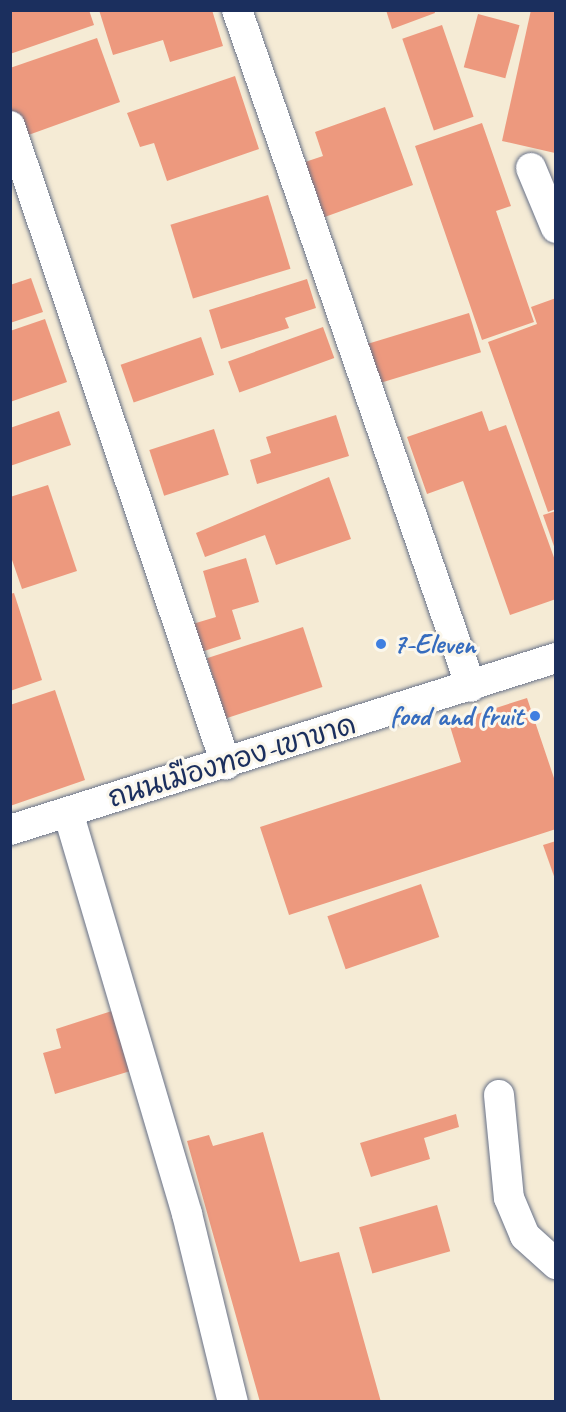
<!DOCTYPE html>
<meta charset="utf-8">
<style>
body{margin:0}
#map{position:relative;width:566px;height:1412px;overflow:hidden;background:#f5ebd5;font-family:Caveat,"Playpen Sans Thai",sans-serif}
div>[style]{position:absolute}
.building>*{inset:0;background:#ed997e;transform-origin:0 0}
.roads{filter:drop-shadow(0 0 2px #677188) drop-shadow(0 0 2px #677188)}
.minor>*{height:30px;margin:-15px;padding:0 15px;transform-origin:15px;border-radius:15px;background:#fff}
.dots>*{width:16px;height:16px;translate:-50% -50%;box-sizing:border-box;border:3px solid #fbf7ec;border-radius:50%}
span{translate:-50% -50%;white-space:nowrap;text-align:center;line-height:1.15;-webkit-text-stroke:6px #fbf7ec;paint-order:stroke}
.shop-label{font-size:28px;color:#366cbe;font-weight:700}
.left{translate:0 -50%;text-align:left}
.right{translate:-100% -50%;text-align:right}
.street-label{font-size:28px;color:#1b2f5e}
.frame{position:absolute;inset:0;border:12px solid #1b2f5e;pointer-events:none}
</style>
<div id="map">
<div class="building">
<div style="clip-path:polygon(10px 10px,89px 10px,94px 25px,10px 54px)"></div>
<div style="clip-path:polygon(99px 10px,212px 10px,223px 46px,170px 62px,163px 40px,113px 55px)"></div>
<div style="clip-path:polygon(386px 10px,434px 10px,435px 13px,392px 29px)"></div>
<div style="clip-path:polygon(531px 10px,556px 10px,555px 153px,502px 141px)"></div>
<div style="left:478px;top:14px;width:43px;height:55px;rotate:15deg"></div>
<div style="left:442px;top:25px;width:97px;height:42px;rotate:71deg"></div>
<div style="clip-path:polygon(97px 38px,120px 102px,20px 138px,10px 112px,10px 68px)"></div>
<div style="clip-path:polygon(235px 76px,259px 149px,167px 181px,154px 143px,140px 147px,127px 113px)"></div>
<div style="clip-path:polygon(385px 107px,413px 185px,322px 218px,302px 163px,323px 156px,315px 132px)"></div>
<div style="clip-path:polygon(482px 123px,511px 206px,496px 211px,534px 322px,482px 340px,415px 146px)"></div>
<div style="left:268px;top:195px;width:77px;height:102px;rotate:73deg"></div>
<div style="clip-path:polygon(31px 278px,43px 312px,10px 323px,10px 285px)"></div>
<div style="clip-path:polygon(307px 279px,316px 308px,285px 318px,289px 328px,221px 349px,209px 310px)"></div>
<div style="clip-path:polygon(556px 298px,556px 509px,548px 512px,488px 342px,537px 324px,531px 307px)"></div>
<div style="left:469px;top:313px;width:41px;height:109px;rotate:73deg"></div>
<div style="clip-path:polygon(45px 319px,67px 382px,10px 402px,10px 331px)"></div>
<div style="left:323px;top:327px;width:33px;height:101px;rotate:70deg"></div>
<div style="left:201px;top:337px;width:40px;height:85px;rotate:71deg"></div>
<div style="clip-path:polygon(59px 411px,71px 445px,10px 466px,10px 428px)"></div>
<div style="clip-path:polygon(482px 411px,489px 431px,506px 425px,556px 563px,556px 599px,510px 615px,463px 481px,427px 494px,407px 437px)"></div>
<div style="clip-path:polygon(336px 415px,349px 456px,257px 484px,250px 460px,271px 453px,266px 437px)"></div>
<div style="left:214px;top:429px;width:48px;height:68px;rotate:72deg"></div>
<div style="clip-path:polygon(329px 477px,351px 539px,276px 565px,265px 535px,205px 557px,196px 533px)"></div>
<div style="clip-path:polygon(48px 485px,77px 571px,22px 589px,10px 554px,10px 497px)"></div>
<div style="clip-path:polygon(556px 511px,556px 549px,555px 549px,543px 515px)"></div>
<div style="clip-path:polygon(246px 558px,259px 602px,232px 610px,241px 639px,195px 654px,186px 626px,216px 617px,203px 571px)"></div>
<div style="clip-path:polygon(14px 593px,42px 680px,10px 691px,10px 594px)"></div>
<div style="left:303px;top:627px;width:63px;height:101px;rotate:72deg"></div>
<div style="clip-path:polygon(55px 690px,85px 780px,10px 806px,10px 705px)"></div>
<div style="clip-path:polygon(527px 698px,556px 784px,556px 829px,289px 915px,260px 827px,461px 762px,449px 723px)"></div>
<div style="clip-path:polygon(556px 841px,556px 879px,555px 879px,543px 845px)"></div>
<div style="left:421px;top:884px;width:56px;height:99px;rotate:71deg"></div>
<div style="clip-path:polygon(118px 1009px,137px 1069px,55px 1094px,43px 1053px,61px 1048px,56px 1029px)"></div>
<div style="clip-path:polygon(456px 1114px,459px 1127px,424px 1138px,430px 1159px,371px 1177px,360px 1143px)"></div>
<div style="clip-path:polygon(263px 1132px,300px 1262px,339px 1252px,381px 1402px,260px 1402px,187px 1141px,209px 1135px,213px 1146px)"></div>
<div style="left:437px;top:1205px;width:48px;height:81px;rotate:74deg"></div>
</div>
<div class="roads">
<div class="minor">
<div style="left:237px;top:10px;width:716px;rotate:70.93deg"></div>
<div style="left:10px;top:126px;width:674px;rotate:71.3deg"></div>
<div style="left:531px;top:168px;width:65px;rotate:67.4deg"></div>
<div style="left:68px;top:812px;width:419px;rotate:73.5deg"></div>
<div style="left:187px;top:1214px;width:194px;rotate:76.3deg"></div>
<div style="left:10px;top:830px;width:572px;rotate:-17.49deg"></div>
<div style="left:499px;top:1095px;width:103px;rotate:84.5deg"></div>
<div style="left:509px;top:1198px;width:41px;rotate:67.2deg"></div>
<div style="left:525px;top:1236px;width:42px;rotate:42.1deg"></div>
</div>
</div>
<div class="dots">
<div style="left:381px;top:644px;background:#3f7fe0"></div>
<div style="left:535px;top:716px;background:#3f7fe0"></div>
</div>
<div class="shop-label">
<span class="left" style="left:393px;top:644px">7-Eleven</span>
<span class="right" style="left:523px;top:716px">food and fruit</span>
</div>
<div class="street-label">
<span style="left:232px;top:761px;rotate:-17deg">ถนนเมืองทอง-เขาขาด</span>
</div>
<div class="frame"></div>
</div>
